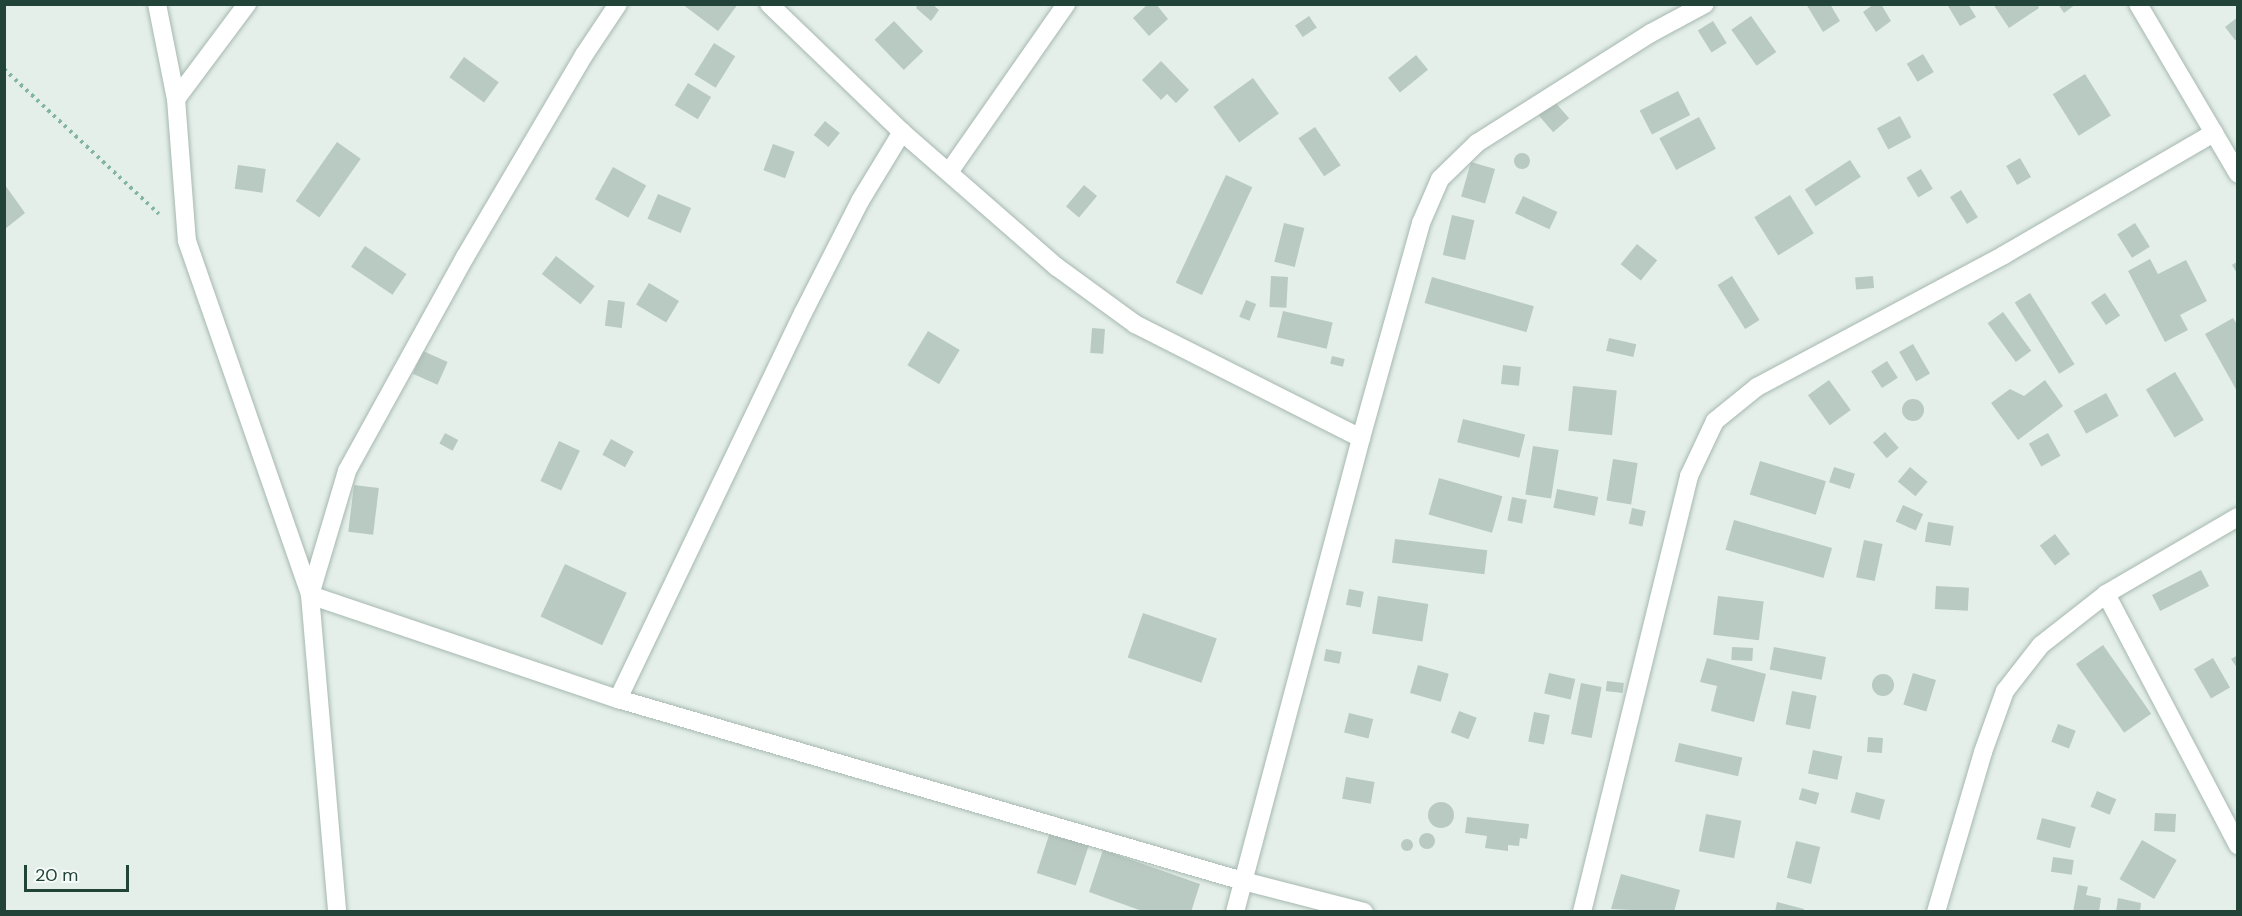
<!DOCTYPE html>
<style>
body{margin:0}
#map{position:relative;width:2242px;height:916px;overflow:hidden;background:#e4efe9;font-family:"DM Sans",sans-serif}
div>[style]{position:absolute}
.building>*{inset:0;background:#b9cac2;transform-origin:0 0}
.round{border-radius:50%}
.path>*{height:4px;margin-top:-2px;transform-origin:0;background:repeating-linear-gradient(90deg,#82b5a2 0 3px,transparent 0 7.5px)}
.roads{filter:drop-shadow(0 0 2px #a6b8b0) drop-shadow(0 0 2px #a6b8b0)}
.minor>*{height:18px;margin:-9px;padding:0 9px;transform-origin:9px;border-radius:9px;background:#fff}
span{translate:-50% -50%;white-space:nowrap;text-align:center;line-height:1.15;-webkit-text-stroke:4.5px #f5fbf8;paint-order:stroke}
.frame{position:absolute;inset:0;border:6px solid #214338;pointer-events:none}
.scale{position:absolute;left:24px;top:865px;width:105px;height:27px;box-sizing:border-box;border:3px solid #214338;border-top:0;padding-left:8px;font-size:18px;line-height:21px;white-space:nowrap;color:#214338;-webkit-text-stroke:4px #f5fbf8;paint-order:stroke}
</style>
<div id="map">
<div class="building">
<div style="clip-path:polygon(682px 4px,738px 4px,718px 31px)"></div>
<div style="clip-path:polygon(918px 4px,932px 4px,939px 10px,931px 21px,916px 8px)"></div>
<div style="clip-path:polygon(1148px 4px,1156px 4px,1168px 19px,1149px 36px,1133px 18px)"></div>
<div style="clip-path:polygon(1806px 4px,1830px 4px,1840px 21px,1823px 32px)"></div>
<div style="clip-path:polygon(1874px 4px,1881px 4px,1891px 21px,1876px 32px,1863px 12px)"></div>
<div style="clip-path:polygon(1968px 4px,1976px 17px,1960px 26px,1948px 6px)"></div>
<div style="clip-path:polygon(1993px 4px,2037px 4px,2039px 8px,2009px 28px)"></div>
<div style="clip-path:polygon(2058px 4px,2076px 4px,2064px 13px)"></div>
<div style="left:1309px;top:16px;width:14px;height:17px;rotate:56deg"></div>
<div style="left:1751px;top:16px;width:44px;height:24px;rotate:55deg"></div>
<div style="clip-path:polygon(2238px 17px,2238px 39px,2235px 40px,2225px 27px)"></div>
<div style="left:894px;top:21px;width:42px;height:27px;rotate:46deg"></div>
<div style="left:1713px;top:21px;width:26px;height:18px;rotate:58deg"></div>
<div style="left:714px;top:43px;width:25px;height:37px;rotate:32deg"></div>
<div style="left:1923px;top:54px;width:21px;height:19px;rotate:59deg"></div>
<div style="left:1416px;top:55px;width:19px;height:36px;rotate:51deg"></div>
<div style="left:464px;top:57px;width:43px;height:25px;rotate:36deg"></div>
<div style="clip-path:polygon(1161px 61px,1189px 90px,1176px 103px,1167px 94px,1161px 100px,1142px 80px)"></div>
<div style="left:2085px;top:74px;width:49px;height:38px;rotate:58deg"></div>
<div style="left:1253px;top:78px;width:44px;height:49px;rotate:54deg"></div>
<div style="left:688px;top:83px;width:27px;height:26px;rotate:31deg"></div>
<div style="left:1678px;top:91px;width:27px;height:43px;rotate:63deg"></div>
<div style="left:1554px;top:101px;width:23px;height:21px;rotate:49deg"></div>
<div style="left:1900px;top:116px;width:24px;height:26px;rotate:62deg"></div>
<div style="left:1699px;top:117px;width:36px;height:45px;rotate:62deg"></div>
<div style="left:825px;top:121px;width:19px;height:18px;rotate:39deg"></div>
<div style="left:1315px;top:127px;width:46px;height:20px;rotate:56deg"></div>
<div style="left:337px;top:142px;width:29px;height:72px;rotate:35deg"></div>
<div style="left:773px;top:144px;width:23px;height:28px;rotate:20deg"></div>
<div class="round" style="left:1514px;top:153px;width:16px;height:16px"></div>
<div style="left:2020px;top:158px;width:22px;height:16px;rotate:60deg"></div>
<div style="left:1850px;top:160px;width:20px;height:54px;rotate:57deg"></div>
<div style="left:1471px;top:162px;width:25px;height:36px;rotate:16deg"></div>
<div style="left:238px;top:165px;width:28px;height:24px;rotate:8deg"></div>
<div style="left:613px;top:167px;width:38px;height:37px;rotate:29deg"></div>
<div style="left:1921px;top:169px;width:23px;height:17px;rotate:59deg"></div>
<div style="left:1226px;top:175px;width:29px;height:119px;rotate:25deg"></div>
<div style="clip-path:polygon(5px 185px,25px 213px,5px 229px)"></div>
<div style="left:1084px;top:185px;width:17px;height:28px;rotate:40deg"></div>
<div style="left:1961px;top:190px;width:32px;height:13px;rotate:58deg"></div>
<div style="left:658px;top:194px;width:36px;height:27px;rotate:23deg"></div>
<div style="left:1790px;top:195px;width:45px;height:42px;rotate:58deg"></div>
<div style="left:1523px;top:196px;width:38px;height:19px;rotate:25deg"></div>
<div style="left:1452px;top:215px;width:23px;height:41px;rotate:13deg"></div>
<div style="left:1284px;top:223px;width:21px;height:40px;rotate:14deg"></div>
<div style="left:2135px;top:223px;width:28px;height:21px;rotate:58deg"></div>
<div style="left:1637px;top:244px;width:26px;height:26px;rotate:39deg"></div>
<div style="left:365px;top:246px;width:50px;height:25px;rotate:34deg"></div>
<div style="left:556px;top:256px;width:49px;height:23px;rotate:38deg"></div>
<div style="clip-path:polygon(2150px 259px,2158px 274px,2186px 260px,2207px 301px,2180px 315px,2188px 330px,2165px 342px,2128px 271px)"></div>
<div style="clip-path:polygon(2238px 261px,2238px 275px,2232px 265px)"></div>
<div style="left:1271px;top:276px;width:17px;height:31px;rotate:3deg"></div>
<div style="left:1732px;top:276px;width:52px;height:17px;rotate:58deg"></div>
<div style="left:1873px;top:276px;width:12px;height:18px;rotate:85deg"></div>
<div style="left:1432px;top:277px;width:106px;height:27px;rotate:16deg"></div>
<div style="left:649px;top:283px;width:35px;height:25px;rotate:31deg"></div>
<div style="left:2030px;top:293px;width:84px;height:18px;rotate:58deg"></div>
<div style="left:2105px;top:293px;width:27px;height:17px;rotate:56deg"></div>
<div style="left:608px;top:300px;width:17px;height:26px;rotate:7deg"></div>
<div style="left:1246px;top:300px;width:11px;height:18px;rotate:22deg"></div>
<div style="left:1283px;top:311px;width:51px;height:27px;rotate:13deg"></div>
<div style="left:2003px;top:312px;width:48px;height:19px;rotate:54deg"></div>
<div style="clip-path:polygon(2233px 318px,2238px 326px,2238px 393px,2205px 334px)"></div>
<div style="left:1092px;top:328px;width:13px;height:25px;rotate:4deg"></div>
<div style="left:928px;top:331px;width:37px;height:40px;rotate:31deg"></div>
<div style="left:1609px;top:338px;width:28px;height:13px;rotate:13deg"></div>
<div style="left:1913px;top:344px;width:34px;height:16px;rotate:60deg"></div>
<div style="left:423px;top:351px;width:27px;height:25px;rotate:24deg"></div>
<div style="left:1332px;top:356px;width:13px;height:8px;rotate:13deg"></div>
<div style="left:1887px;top:361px;width:20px;height:19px;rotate:57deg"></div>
<div style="left:1503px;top:365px;width:18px;height:19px;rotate:6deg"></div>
<div style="left:2175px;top:372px;width:56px;height:34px;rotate:59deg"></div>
<div style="left:1829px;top:380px;width:37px;height:26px;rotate:54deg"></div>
<div style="clip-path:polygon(2045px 380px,2063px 406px,2018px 440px,1991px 403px,2010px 389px,2024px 396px)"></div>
<div style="left:1573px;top:386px;width:44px;height:45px;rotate:6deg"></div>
<div style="left:2106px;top:393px;width:26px;height:37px;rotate:61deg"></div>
<div class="round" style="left:1902px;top:399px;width:22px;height:22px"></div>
<div style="left:1463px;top:419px;width:64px;height:24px;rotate:14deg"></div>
<div style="left:1885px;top:432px;width:21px;height:16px;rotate:49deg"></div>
<div style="left:445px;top:433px;width:15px;height:12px;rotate:28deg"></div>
<div style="left:2048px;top:433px;width:26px;height:22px;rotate:61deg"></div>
<div style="left:611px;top:439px;width:26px;height:18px;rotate:29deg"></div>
<div style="left:559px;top:441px;width:23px;height:44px;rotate:25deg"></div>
<div style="left:1533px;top:446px;width:26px;height:49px;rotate:9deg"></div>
<div style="left:1613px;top:459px;width:25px;height:42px;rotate:9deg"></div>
<div style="left:1760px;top:461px;width:69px;height:35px;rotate:17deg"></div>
<div style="left:1834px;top:467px;width:22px;height:16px;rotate:18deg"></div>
<div style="left:1910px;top:467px;width:23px;height:19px;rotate:40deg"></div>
<div style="left:1439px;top:478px;width:66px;height:38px;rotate:16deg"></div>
<div style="left:354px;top:485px;width:25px;height:47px;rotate:7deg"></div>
<div style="left:1557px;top:489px;width:42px;height:19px;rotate:11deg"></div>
<div style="left:1512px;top:497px;width:15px;height:24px;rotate:11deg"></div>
<div style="left:1903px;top:505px;width:22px;height:18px;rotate:24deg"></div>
<div style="left:1632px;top:508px;width:14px;height:16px;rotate:12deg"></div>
<div style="left:1734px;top:520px;width:102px;height:31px;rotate:16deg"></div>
<div style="left:1928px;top:522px;width:26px;height:20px;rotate:9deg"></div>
<div style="left:2055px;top:534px;width:25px;height:19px;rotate:53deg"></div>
<div style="left:1395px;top:539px;width:93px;height:24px;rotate:7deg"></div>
<div style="left:1864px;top:540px;width:19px;height:38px;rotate:12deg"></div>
<div style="left:565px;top:564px;width:68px;height:58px;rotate:25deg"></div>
<div style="left:2201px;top:570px;width:18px;height:55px;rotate:63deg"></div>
<div style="left:1936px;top:586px;width:33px;height:23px;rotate:3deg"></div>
<div style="left:1349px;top:589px;width:15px;height:16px;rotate:11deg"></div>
<div style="left:1378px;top:596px;width:51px;height:38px;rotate:9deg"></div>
<div style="left:1718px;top:596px;width:46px;height:39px;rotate:7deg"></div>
<div style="left:1143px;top:613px;width:78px;height:47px;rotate:19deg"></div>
<div style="left:2103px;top:645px;width:84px;height:33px;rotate:55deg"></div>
<div style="left:1732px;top:647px;width:21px;height:13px;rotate:3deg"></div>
<div style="left:1774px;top:647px;width:53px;height:23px;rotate:11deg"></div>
<div style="left:1326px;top:649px;width:16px;height:12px;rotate:11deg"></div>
<div style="clip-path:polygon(2238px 655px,2238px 669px,2231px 659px)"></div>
<div style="clip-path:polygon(1707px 658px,1766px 674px,1754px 722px,1711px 711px,1717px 686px,1700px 682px)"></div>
<div style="left:2213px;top:658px;width:34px;height:22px;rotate:60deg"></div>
<div style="left:1418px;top:665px;width:32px;height:29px;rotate:16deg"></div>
<div style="left:1549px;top:673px;width:27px;height:21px;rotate:13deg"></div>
<div style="left:1913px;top:673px;width:24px;height:33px;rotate:17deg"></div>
<div class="round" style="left:1872px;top:674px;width:22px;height:22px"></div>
<div style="left:1607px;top:681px;width:17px;height:10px;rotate:7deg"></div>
<div style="left:1581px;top:683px;width:21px;height:52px;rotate:11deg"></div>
<div style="left:1792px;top:691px;width:25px;height:34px;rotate:11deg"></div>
<div style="left:1459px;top:711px;width:19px;height:23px;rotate:21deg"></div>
<div style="left:1534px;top:712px;width:16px;height:30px;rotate:11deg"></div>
<div style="left:1349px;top:713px;width:25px;height:20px;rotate:14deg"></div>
<div style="left:2058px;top:724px;width:19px;height:19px;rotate:21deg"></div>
<div style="left:1868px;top:737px;width:15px;height:15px;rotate:4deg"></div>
<div style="left:1679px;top:743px;width:65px;height:19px;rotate:13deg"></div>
<div style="left:1813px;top:750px;width:30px;height:24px;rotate:12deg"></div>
<div style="left:1346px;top:777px;width:29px;height:22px;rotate:10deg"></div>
<div style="left:1802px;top:788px;width:18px;height:12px;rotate:16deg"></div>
<div style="left:2097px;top:791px;width:21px;height:17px;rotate:23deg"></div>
<div style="left:1856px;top:792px;width:30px;height:21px;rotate:15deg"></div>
<div class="round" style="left:1428px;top:802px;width:26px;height:26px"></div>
<div style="left:2155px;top:813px;width:21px;height:18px;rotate:3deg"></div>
<div style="left:1706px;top:814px;width:36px;height:38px;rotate:11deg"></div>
<div style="clip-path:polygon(1467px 817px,1529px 824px,1527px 839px,1520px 838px,1519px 846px,1508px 845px,1508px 851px,1485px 848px,1487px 836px,1465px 833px)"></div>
<div style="left:2042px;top:818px;width:35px;height:22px;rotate:15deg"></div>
<div style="left:1050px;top:832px;width:41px;height:43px;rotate:18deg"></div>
<div class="round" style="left:1419px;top:833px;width:16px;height:16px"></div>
<div class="round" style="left:1401px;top:839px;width:12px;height:12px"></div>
<div style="left:2142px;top:840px;width:40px;height:45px;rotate:30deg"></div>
<div style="left:1796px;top:841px;width:25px;height:38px;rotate:14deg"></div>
<div style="clip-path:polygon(1103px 850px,1200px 884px,1191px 912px,1145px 912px,1089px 892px)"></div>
<div style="left:2053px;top:857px;width:21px;height:15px;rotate:8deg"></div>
<div style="clip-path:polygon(1621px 874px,1680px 890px,1674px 912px,1611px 909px)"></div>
<div style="clip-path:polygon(2078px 885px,2088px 887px,2086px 895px,2101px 898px,2099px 912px,2073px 912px)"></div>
<div style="clip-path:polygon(2118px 898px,2141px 903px,2140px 912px,2116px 912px)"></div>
<div style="clip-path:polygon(1777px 902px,1804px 909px,1804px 912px,1775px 912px)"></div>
</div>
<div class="path">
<div style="left:4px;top:69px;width:212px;rotate:43.1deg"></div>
</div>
<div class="roads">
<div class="minor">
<div style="left:157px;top:4px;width:97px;rotate:78.7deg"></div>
<div style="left:176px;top:99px;width:142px;rotate:85.6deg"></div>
<div style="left:187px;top:241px;width:375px;rotate:70.8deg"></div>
<div style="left:310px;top:595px;width:318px;rotate:85.1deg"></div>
<div style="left:618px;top:4px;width:61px;rotate:123.7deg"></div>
<div style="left:584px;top:55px;width:234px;rotate:120.5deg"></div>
<div style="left:465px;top:257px;width:244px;rotate:118.9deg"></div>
<div style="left:347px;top:471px;width:129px;rotate:106.6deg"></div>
<div style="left:310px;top:595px;width:325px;rotate:18.7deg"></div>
<div style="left:618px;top:699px;width:651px;rotate:16.24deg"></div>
<div style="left:1243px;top:881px;width:125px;rotate:14.4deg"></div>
<div style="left:769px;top:4px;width:185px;rotate:43.9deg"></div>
<div style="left:902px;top:132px;width:206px;rotate:41.1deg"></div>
<div style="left:1057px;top:267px;width:97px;rotate:36.2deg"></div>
<div style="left:1135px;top:324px;width:253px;rotate:26.8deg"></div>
<div style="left:2138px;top:4px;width:197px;rotate:59.5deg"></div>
<div style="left:176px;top:99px;width:119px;rotate:-53.2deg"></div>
<div style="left:949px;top:172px;width:205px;rotate:-55.1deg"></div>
<div style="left:2106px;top:594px;width:284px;rotate:62.3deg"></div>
<div style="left:618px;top:699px;width:428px;rotate:-64.4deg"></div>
<div style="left:803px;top:313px;width:126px;rotate:-63deg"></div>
<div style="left:860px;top:201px;width:81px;rotate:-58.7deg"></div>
<div style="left:1235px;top:912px;width:490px;rotate:-75.1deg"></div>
<div style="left:1361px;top:438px;width:223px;rotate:-74.4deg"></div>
<div style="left:1421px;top:223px;width:48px;rotate:-66.6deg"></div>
<div style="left:1440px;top:179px;width:52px;rotate:-44.2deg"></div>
<div style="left:1477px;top:143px;width:206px;rotate:-32.3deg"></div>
<div style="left:1651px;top:33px;width:61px;rotate:-28.2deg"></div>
<div style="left:1582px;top:912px;width:449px;rotate:-76.2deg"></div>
<div style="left:1689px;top:476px;width:61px;rotate:-64.7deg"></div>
<div style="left:1715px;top:421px;width:54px;rotate:-39deg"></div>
<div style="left:1757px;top:387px;width:280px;rotate:-28.1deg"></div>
<div style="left:2004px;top:255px;width:243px;rotate:-30.2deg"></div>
<div style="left:1936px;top:912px;width:167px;rotate:-73.6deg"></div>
<div style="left:1983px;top:752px;width:65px;rotate:-70.2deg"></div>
<div style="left:2005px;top:691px;width:58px;rotate:-52deg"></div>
<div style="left:2041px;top:645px;width:83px;rotate:-38.1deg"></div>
<div style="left:2106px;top:594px;width:153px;rotate:-30.3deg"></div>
</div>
</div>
<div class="frame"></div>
<div class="scale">20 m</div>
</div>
